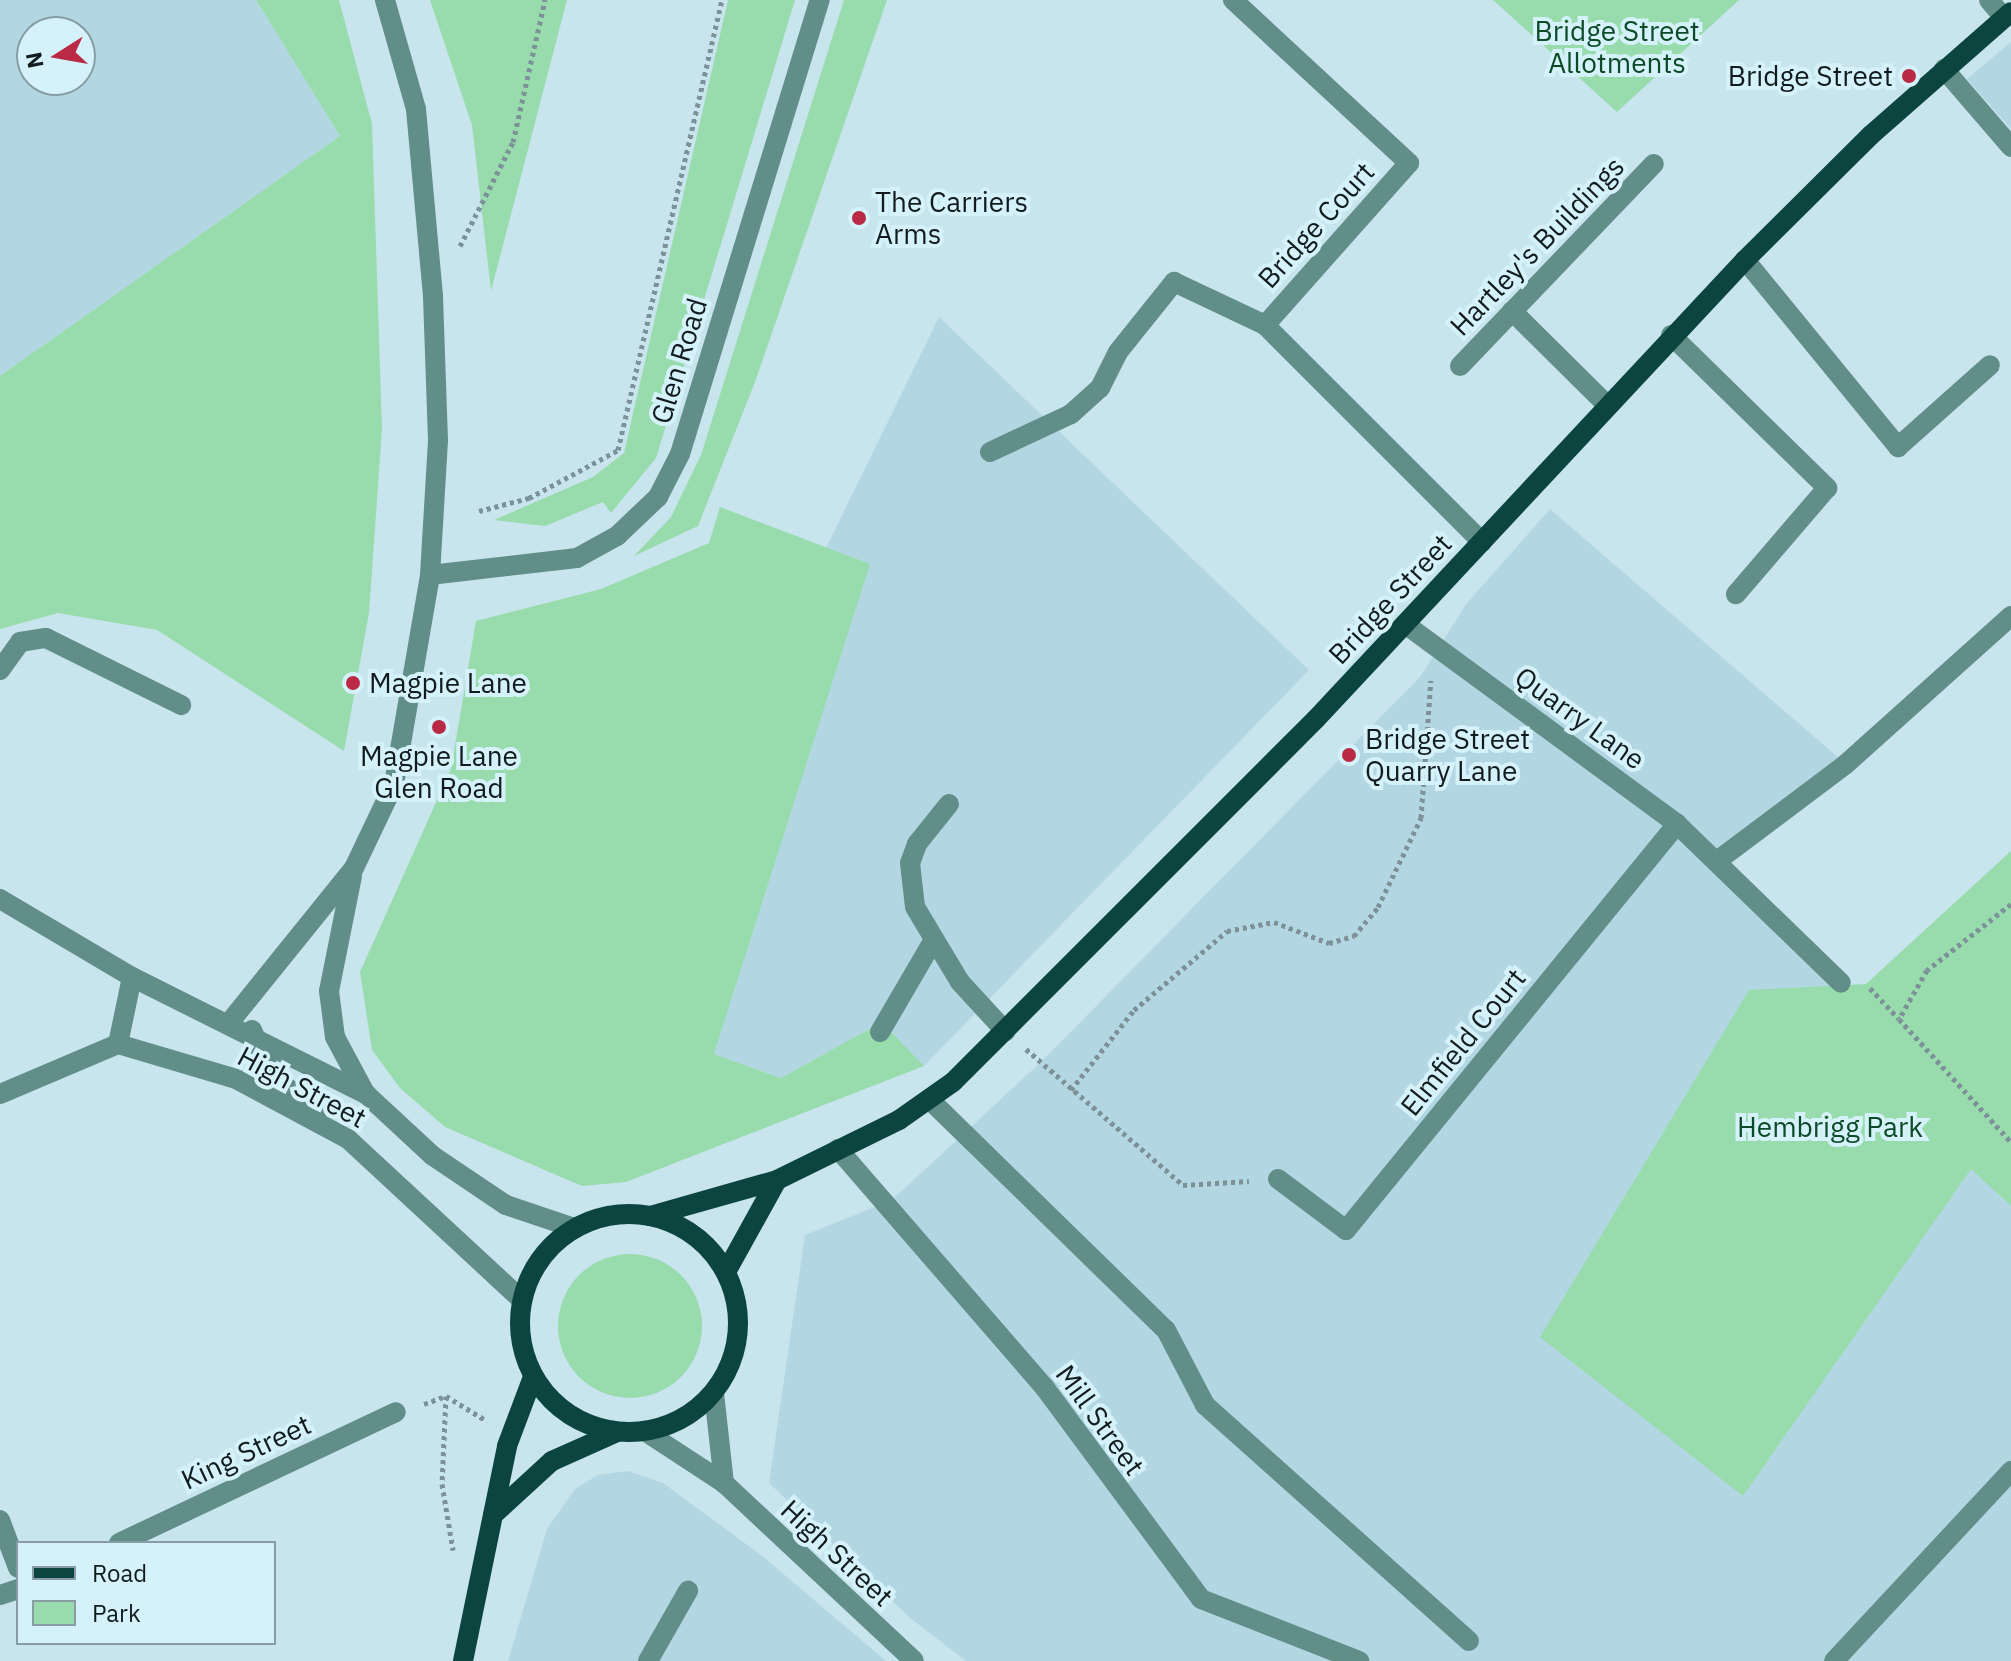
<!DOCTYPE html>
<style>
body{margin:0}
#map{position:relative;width:2011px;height:1661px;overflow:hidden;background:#c8e5ee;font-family:"IBM Plex Sans",sans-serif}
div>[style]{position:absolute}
.built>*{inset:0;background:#b3d7e2}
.green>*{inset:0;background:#98dbad}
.round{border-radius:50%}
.path>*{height:5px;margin-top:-2.5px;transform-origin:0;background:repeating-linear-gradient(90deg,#7c9198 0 4px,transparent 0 8px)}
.minor>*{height:20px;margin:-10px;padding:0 10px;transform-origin:10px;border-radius:10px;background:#618e88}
.major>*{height:20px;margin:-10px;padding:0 10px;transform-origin:10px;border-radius:10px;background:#0c453f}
.major>.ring{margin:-10px;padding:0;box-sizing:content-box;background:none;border:20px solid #0c453f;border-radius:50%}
.dots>*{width:22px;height:22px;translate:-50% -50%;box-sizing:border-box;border:4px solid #d5f2fb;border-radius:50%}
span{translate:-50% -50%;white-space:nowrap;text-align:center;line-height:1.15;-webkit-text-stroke:8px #d5f2fb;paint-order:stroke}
.park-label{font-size:28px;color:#0d4b28}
.poi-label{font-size:28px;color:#121c1f}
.right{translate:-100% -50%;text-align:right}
.left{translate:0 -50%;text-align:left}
.street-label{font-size:28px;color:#121c1f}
.legend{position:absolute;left:16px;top:1541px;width:260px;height:104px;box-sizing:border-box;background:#d5f2fb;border:2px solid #879ca3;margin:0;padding:10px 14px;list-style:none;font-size:24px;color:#121c1f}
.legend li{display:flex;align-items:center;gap:16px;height:40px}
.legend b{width:40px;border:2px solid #879ca3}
.north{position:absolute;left:16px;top:16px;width:80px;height:80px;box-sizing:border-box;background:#d5f2fb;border:2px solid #879ca3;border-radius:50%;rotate:259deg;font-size:22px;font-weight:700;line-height:32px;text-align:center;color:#121c1f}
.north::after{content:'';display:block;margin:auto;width:28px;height:36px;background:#bb2a44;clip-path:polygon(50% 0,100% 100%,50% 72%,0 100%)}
</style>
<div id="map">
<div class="built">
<div style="clip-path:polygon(evenodd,0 0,256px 0,340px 136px,0 376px,0 0,32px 32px,80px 32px,80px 80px,32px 80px,32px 32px)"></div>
<div style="clip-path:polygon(2011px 42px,2011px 129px,1967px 79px)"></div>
<div style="clip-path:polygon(939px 317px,1309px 670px,924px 1066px,882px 1022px,781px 1078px,714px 1054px,869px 565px,826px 548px)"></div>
<div style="clip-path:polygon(1550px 509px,1846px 764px,1718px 861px,1841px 983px,1743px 1495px,1971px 1168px,2011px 1206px,2011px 1661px,966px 1661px,910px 1618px,769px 1483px,805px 1235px,892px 1200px,1043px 1060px,1420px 677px,1467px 603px)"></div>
<div style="clip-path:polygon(628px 1471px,663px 1483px,761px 1555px,886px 1661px,508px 1661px,547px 1529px,575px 1489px,598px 1475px)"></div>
</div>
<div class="green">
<div style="clip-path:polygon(256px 0,339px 0,372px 124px,382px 429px,369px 613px,344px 751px,157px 630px,58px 613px,0 629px,0 376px,340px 136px)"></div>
<div style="clip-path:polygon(430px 0,567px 0,491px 291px,472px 125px)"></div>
<div style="clip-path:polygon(728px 0,795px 0,656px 458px,611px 513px,603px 502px,545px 526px,494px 520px,593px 477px,624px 453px)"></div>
<div style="clip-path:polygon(844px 0,887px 0,755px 382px,698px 526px,634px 556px,671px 517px,701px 455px)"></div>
<div style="clip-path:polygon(1493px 0,1739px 0,1617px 112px)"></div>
<div style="clip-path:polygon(720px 507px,870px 564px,714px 1054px,781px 1078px,882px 1022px,924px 1066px,626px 1182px,582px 1186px,445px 1127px,400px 1088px,372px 1050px,360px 972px,451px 769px,476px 621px,601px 589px,709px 543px)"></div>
<div style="clip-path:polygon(2011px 851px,2011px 1206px,1971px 1169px,1743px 1496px,1540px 1337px,1749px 990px,1866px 984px)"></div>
<div class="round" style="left:558px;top:1254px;width:144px;height:144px"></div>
</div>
<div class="path">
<div style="left:460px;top:246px;width:117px;rotate:-63deg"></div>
<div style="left:513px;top:142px;width:146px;rotate:-77.3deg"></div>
<div style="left:479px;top:511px;width:52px;rotate:-14.6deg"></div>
<div style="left:529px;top:498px;width:101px;rotate:-28.3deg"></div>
<div style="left:618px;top:450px;width:462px;rotate:-77deg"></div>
<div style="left:2011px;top:904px;width:107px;rotate:141.8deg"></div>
<div style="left:1927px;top:970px;width:56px;rotate:119.7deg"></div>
<div style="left:1899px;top:1019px;width:166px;rotate:47.7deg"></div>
<div style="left:1870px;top:988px;width:42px;rotate:46.9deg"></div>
<div style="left:1026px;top:1049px;width:208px;rotate:40.9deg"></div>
<div style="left:1183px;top:1185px;width:66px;rotate:-3.5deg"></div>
<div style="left:1071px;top:1090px;width:102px;rotate:-51.8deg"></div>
<div style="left:1134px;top:1010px;width:122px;rotate:-40.3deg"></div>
<div style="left:1227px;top:931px;width:48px;rotate:-10.8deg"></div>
<div style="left:1274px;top:922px;width:59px;rotate:20.9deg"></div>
<div style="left:1329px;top:943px;width:26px;rotate:-16deg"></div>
<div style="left:1354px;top:936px;width:38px;rotate:-50deg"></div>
<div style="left:1378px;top:907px;width:99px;rotate:-64.2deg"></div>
<div style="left:1421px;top:818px;width:138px;rotate:-85.9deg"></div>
<div style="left:446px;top:1396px;width:48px;rotate:31.4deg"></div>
<div style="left:424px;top:1404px;width:23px;rotate:-20deg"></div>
<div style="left:446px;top:1396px;width:88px;rotate:92.6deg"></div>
<div style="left:442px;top:1484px;width:67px;rotate:80.5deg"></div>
</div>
<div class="minor">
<div style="left:1233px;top:0;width:240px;rotate:42.8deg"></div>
<div style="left:1409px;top:163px;width:217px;rotate:131.6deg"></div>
<div style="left:1265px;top:325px;width:307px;rotate:45deg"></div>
<div style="left:1989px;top:0;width:23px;rotate:50deg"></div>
<div style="left:1944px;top:69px;width:103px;rotate:49.3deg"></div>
<div style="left:1745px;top:260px;width:242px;rotate:50.7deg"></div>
<div style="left:1898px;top:447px;width:123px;rotate:-41.7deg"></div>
<div style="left:1512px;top:311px;width:132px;rotate:44.7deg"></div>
<div style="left:1671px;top:335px;width:219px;rotate:44.4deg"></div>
<div style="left:1827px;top:488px;width:140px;rotate:130.6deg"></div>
<div style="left:1460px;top:366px;width:280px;rotate:-46.2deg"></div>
<div style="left:990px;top:452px;width:89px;rotate:-25.1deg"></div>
<div style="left:1071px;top:414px;width:39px;rotate:-42deg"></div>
<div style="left:1100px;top:388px;width:40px;rotate:-63.4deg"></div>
<div style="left:1118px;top:352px;width:90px;rotate:-51.3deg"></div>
<div style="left:1174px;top:282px;width:101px;rotate:25.3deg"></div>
<div style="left:430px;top:575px;width:148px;rotate:-6.6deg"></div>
<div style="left:577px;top:558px;width:46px;rotate:-28.8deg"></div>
<div style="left:617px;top:536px;width:57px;rotate:-43.6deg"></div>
<div style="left:658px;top:497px;width:48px;rotate:-62.9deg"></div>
<div style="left:680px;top:454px;width:475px;rotate:-72.9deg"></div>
<div style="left:1405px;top:624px;width:338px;rotate:36.3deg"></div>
<div style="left:1677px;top:824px;width:228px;rotate:44.1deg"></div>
<div style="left:0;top:670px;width:34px;rotate:-54deg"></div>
<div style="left:20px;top:642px;width:26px;rotate:-9deg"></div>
<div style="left:46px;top:638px;width:151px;rotate:26.4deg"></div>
<div style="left:949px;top:804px;width:51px;rotate:128.7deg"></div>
<div style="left:917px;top:844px;width:20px;rotate:110deg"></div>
<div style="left:910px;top:863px;width:44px;rotate:83.5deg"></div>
<div style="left:915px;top:907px;width:87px;rotate:59deg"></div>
<div style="left:960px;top:982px;width:67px;rotate:47.4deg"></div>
<div style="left:1717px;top:861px;width:161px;rotate:-36.9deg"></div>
<div style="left:1846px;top:764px;width:222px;rotate:-41.9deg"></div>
<div style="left:352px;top:876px;width:117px;rotate:101.3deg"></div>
<div style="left:329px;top:991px;width:46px;rotate:82.6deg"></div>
<div style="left:335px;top:1037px;width:64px;rotate:61.8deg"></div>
<div style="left:0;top:899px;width:153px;rotate:30.6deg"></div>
<div style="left:132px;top:977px;width:262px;rotate:26.6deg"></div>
<div style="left:366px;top:1094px;width:91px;rotate:42.8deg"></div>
<div style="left:433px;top:1156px;width:88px;rotate:33.9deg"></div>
<div style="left:506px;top:1205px;width:72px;rotate:18.7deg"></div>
<div style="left:229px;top:1023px;width:199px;rotate:-51.1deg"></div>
<div style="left:354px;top:868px;width:93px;rotate:-64.5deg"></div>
<div style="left:394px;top:784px;width:212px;rotate:-80.2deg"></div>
<div style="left:430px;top:575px;width:135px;rotate:-86.6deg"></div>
<div style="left:438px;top:440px;width:144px;rotate:-92deg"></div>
<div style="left:433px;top:296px;width:188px;rotate:-95.2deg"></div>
<div style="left:416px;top:109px;width:113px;rotate:-105.9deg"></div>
<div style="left:252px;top:1030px;width:48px;rotate:66.6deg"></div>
<div style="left:271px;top:1074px;width:60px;rotate:40.3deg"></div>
<div style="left:880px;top:1032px;width:103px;rotate:-59.7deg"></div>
<div style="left:118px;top:1044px;width:123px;rotate:16.5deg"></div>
<div style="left:236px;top:1079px;width:127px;rotate:28.2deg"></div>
<div style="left:348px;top:1139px;width:237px;rotate:42.8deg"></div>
<div style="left:118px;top:1044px;width:68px;rotate:-78.2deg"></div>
<div style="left:0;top:1094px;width:128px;rotate:-23deg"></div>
<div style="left:929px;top:1099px;width:331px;rotate:44.3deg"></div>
<div style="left:1166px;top:1330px;width:85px;rotate:62.5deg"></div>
<div style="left:1205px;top:1405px;width:354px;rotate:41.8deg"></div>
<div style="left:838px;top:1149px;width:316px;rotate:49.1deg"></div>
<div style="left:1045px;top:1388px;width:262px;rotate:53.5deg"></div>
<div style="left:1201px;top:1599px;width:170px;rotate:21.4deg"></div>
<div style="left:1278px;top:1179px;width:85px;rotate:36.9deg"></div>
<div style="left:1346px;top:1230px;width:524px;rotate:-50.81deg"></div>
<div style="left:714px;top:1393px;width:91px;rotate:83.7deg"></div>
<div style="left:646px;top:1432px;width:93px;rotate:33.2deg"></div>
<div style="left:724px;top:1483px;width:260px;rotate:43.1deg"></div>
<div style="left:0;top:1520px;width:51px;rotate:69.4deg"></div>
<div style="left:119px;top:1543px;width:306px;rotate:-25.3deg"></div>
<div style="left:0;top:1595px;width:19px;rotate:-18deg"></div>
<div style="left:648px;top:1661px;width:81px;rotate:-60.3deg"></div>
<div style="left:1834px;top:1661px;width:260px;rotate:-47deg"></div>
</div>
<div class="major">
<div class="ring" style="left:520px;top:1214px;width:198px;height:198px"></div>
<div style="left:650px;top:1216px;width:132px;rotate:-15.8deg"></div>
<div style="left:777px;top:1180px;width:136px;rotate:-26.2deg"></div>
<div style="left:899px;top:1120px;width:66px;rotate:-35.1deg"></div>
<div style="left:953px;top:1082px;width:513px;rotate:-45deg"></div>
<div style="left:1316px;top:719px;width:628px;rotate:-46.93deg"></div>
<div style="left:1745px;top:260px;width:177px;rotate:-44.8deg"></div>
<div style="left:1871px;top:135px;width:186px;rotate:-41.3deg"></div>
<div style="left:726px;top:1272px;width:105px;rotate:-61deg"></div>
<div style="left:493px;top:1515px;width:80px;rotate:-42.5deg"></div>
<div style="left:552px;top:1461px;width:71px;rotate:-24deg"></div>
<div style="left:463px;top:1661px;width:219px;rotate:-78.4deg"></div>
<div style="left:507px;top:1446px;width:74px;rotate:-69.4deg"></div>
</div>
<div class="dots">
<div style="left:1909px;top:76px;background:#bb2a44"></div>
<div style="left:859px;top:218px;background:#bb2a44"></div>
<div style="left:353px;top:683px;background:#bb2a44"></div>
<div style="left:439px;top:727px;background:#bb2a44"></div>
<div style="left:1349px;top:755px;background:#bb2a44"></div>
</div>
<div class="park-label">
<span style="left:1617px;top:47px">Bridge Street<br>Allotments</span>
<span style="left:1830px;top:1127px">Hembrigg Park</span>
</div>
<div class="poi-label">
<span class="right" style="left:1893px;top:76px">Bridge Street</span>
<span class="left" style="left:875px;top:218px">The Carriers<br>Arms</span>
<span class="left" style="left:369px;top:683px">Magpie Lane</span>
<span class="left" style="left:1365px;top:755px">Bridge Street<br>Quarry Lane</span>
<span style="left:439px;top:772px">Magpie Lane<br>Glen Road</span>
</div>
<div class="street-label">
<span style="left:1316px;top:225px;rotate:-48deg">Bridge Court</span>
<span style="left:1537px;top:246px;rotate:-46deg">Hartley's Buildings</span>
<span style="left:679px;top:361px;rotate:-73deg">Glen Road</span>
<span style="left:1390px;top:599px;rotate:-47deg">Bridge Street</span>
<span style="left:1580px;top:718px;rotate:36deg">Quarry Lane</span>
<span style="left:1463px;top:1042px;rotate:-51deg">Elmfield Court</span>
<span style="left:302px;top:1087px;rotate:28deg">High Street</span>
<span style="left:1100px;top:1420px;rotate:54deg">Mill Street</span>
<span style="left:246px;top:1452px;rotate:-25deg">King Street</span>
<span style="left:837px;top:1553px;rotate:43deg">High Street</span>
</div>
<ul class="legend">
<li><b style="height:10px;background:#0c453f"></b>Road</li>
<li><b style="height:22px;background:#98dbad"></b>Park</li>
</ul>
<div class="north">N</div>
</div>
